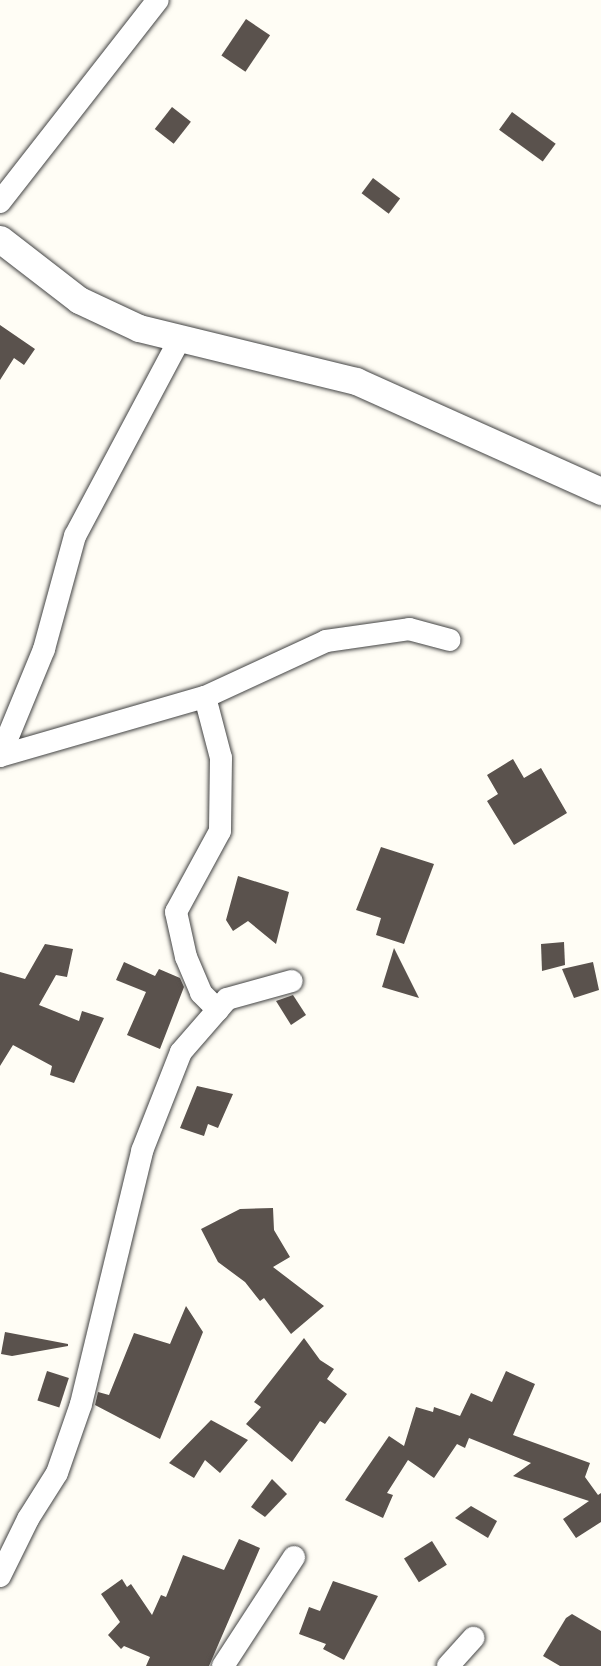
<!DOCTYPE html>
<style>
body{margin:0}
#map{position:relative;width:601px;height:1666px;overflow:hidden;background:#fffdf5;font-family:"Playfair Display",serif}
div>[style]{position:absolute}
.building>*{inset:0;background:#5a524d;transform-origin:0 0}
.roads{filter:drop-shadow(0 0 2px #444) drop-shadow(0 0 2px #444)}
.minor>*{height:22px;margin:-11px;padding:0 11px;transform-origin:11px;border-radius:11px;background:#fff}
.tertiary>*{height:27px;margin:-13.5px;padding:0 13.5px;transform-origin:13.5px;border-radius:13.5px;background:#fff}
span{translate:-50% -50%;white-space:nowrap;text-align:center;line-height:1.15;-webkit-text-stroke:6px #fff;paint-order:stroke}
</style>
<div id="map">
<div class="building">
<div style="left:246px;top:19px;width:29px;height:44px;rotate:34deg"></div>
<div style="left:172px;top:107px;width:24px;height:28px;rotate:38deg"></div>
<div style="left:512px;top:112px;width:54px;height:22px;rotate:36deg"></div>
<div style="left:373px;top:178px;width:34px;height:19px;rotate:37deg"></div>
<div style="clip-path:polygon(0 325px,35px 349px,24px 365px,14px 358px,0 380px)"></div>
<div style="clip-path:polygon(513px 759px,524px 778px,541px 768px,567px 813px,514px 845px,487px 801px,498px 794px,487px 775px)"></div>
<div style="clip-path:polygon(381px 847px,434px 864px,404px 944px,376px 935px,381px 918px,356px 910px)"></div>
<div style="clip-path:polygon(238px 876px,289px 892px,276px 944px,248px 921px,233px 931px,226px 920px)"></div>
<div style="clip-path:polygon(564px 942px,565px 965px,542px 971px,541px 944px)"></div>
<div style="clip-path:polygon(45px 944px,73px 949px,67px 977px,56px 975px,39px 1005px,79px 1021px,82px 1011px,104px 1018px,74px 1083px,50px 1075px,52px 1066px,13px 1045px,0 1066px,0 972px,25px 979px)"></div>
<div style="clip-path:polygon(394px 948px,419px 998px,382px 987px)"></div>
<div style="clip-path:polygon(124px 962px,155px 976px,159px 969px,180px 978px,184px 987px,160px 1049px,127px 1035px,146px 992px,116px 980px)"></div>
<div style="clip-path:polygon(593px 962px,599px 990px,574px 998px,562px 969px)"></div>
<div style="clip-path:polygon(293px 995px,306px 1015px,291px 1025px,276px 1001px)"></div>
<div style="clip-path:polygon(197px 1086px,233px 1094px,218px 1128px,208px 1124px,204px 1136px,180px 1128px)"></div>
<div style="clip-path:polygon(273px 1208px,274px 1230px,290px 1257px,273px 1267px,324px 1306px,291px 1334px,264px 1298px,260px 1301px,245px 1282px,218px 1262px,201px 1229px,240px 1209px)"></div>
<div style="clip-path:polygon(186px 1306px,203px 1332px,160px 1439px,95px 1405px,98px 1392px,109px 1395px,134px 1333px,170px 1344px)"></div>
<div style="clip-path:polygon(5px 1332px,68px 1344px,68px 1346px,12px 1356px,1px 1354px)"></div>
<div style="clip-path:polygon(304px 1338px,320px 1360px,334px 1369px,327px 1379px,347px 1394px,325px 1424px,320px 1421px,292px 1462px,246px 1424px,261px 1407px,254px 1402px)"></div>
<div style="left:47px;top:1371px;width:23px;height:31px;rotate:18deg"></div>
<div style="clip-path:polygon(506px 1371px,535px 1384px,513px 1435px,590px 1463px,585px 1477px,598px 1495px,601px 1493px,601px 1522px,576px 1538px,563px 1519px,589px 1501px,513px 1476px,531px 1463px,469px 1438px,465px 1448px,457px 1444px,434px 1478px,408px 1460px,387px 1493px,393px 1495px,383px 1518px,345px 1500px,389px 1436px,404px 1446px,416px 1407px,433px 1412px,434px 1407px,460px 1416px,471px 1393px,492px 1402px)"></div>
<div style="clip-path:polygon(211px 1420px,248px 1440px,220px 1473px,205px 1460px,194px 1478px,169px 1463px)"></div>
<div style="clip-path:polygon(272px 1479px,287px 1494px,265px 1517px,251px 1507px)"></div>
<div style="clip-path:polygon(471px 1506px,497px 1521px,488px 1538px,455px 1518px)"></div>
<div style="clip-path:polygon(239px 1539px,260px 1548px,209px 1666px,146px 1666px,150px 1657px,124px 1646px,121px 1649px,108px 1635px,120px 1622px,101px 1594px,122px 1579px,127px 1587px,131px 1584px,152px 1615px,161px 1595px,166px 1597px,183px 1555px,224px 1570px)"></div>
<div style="left:432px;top:1541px;width:28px;height:33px;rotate:58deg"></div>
<div style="clip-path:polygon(333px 1581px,378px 1596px,344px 1660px,323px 1649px,326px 1644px,299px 1634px,309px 1607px,320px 1611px)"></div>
<div style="clip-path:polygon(572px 1614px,601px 1631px,601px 1666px,560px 1666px,543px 1656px,566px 1618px)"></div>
</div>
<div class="roads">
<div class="minor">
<div style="left:0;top:202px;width:256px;rotate:-52deg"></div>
<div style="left:205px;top:697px;width:63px;rotate:75.3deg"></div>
<div style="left:221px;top:758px;width:73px;rotate:90.8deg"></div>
<div style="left:220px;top:831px;width:92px;rotate:118.5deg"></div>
<div style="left:176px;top:912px;width:46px;rotate:77.5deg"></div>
<div style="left:186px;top:957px;width:39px;rotate:67deg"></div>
<div style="left:201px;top:993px;width:24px;rotate:45deg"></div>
<div style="left:0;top:756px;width:213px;rotate:-16.1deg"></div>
<div style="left:205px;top:697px;width:133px;rotate:-24.8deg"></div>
<div style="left:326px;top:641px;width:84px;rotate:-8.2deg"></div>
<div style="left:409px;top:629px;width:42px;rotate:15deg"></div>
<div style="left:0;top:756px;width:116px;rotate:-67.6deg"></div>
<div style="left:44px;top:649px;width:117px;rotate:-74.7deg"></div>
<div style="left:75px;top:536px;width:225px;rotate:-62deg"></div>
<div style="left:0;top:1576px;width:64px;rotate:-63.8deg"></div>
<div style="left:28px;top:1519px;width:54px;rotate:-57.8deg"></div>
<div style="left:57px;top:1473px;width:73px;rotate:-70.8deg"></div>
<div style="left:81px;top:1404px;width:260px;rotate:-76.4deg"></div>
<div style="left:142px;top:1151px;width:106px;rotate:-68.5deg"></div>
<div style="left:181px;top:1052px;width:70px;rotate:-49deg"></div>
<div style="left:227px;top:999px;width:67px;rotate:-15.5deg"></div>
<div style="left:223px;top:1666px;width:130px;rotate:-56.9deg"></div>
<div style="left:448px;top:1666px;width:38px;rotate:-48deg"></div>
</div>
<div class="tertiary">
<div style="left:0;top:239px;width:100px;rotate:37.7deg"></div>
<div style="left:79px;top:300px;width:66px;rotate:25deg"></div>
<div style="left:139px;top:328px;width:223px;rotate:13.7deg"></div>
<div style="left:356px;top:381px;width:269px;rotate:24.2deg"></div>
</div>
</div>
</div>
